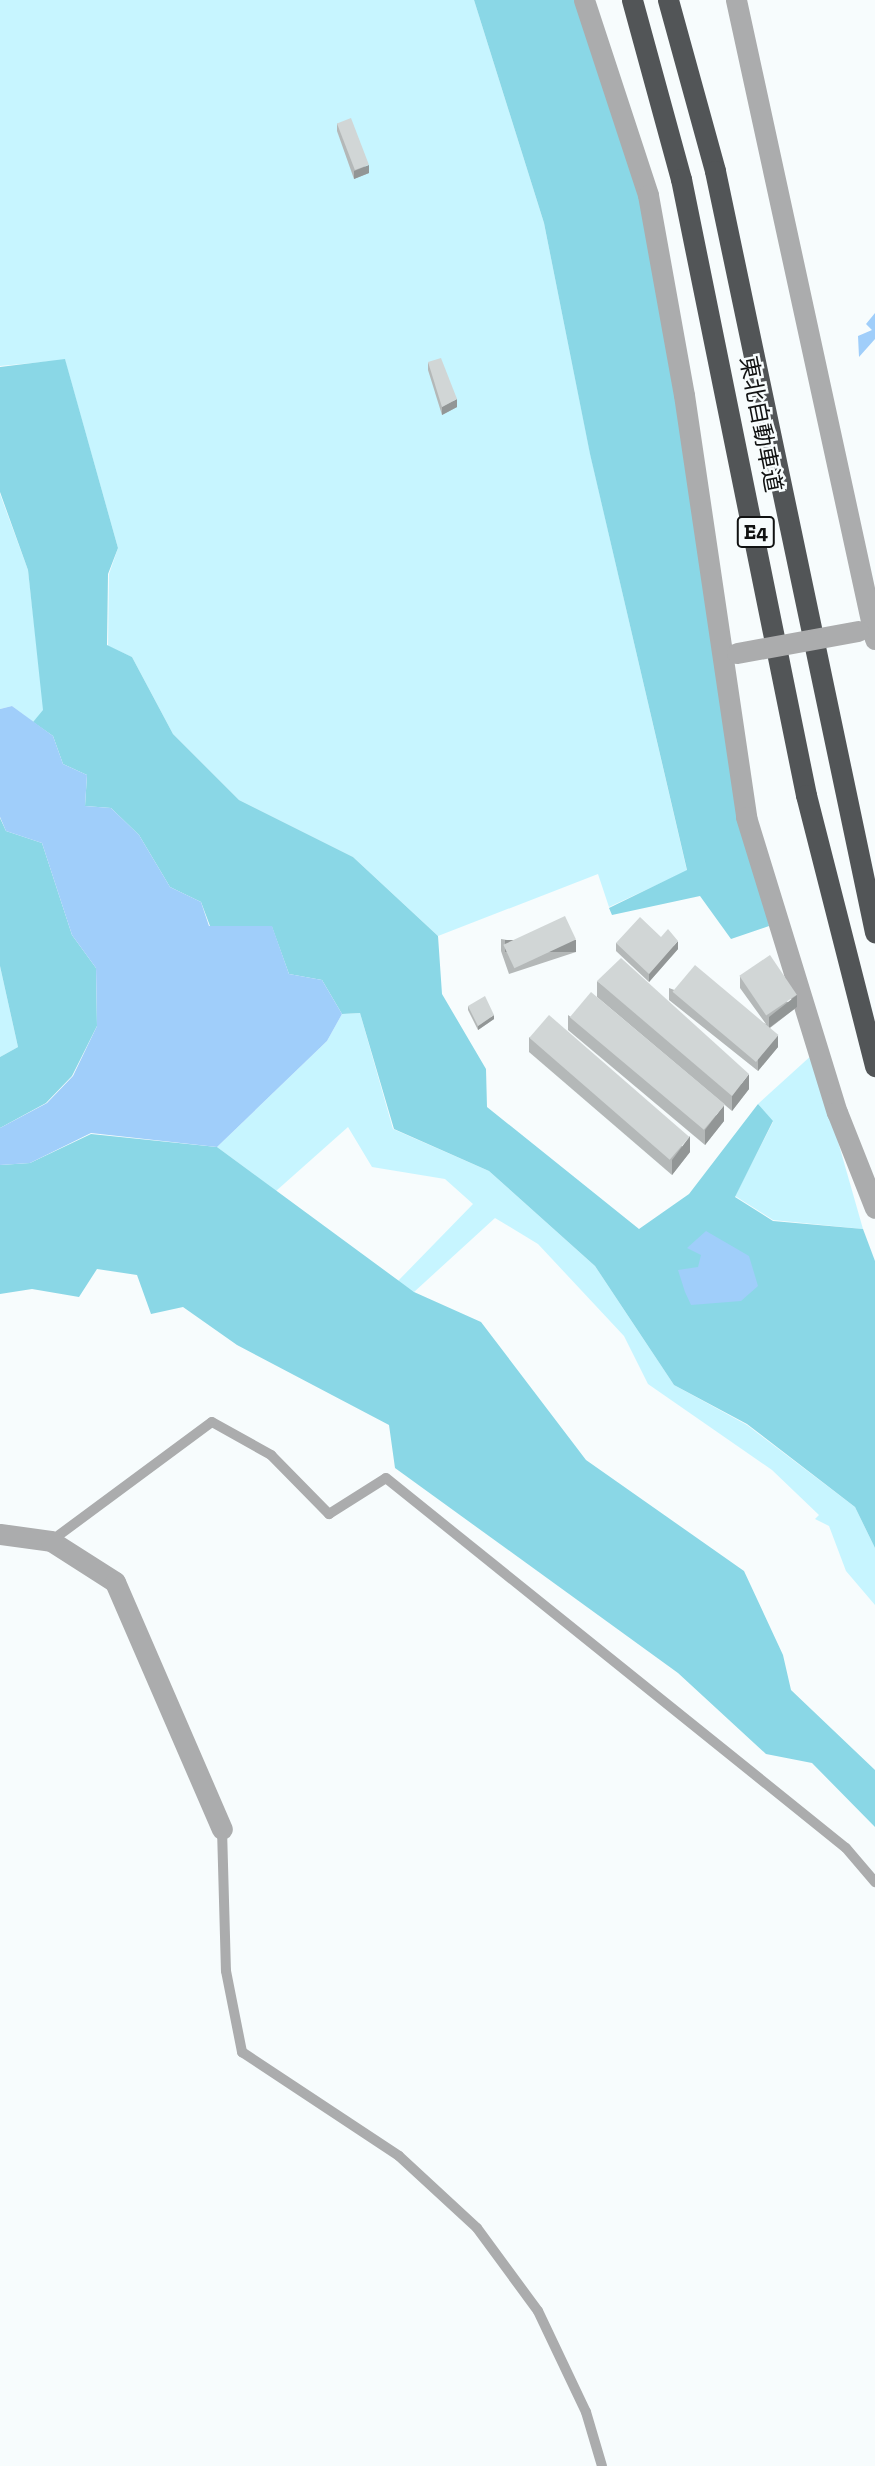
<!DOCTYPE html>
<meta charset="utf-8">
<style>
body{margin:0}
#map{position:relative;width:875px;height:2466px;overflow:hidden;background:#f7fcfd;font-family:"Zilla Slab","Noto Sans JP",serif}
div>[style]{position:absolute}
.green>*{inset:0;background:#c7f5ff}
.forest>*{inset:0;background:#8ad7e6}
.water>*{inset:0;background:#a0cefa}
.lane>*{height:10px;margin:-5px;padding:0 5px;transform-origin:5px;border-radius:5px;background:#abacad}
.street>*{height:21px;margin:-10.5px;padding:0 10.5px;transform-origin:10.5px;border-radius:10.5px;background:#abacad}
.highway>*{height:21px;margin:-10.5px;padding:0 10.5px;transform-origin:10.5px;border-radius:10.5px;background:#525557}
.street-bridge>*{height:21px;margin:-10.5px;padding:0 10.5px;transform-origin:10.5px;border-radius:10.5px;background:#abacad}
.wall>*{inset:0;background:#b4b8b8}
.shaded-wall>*{inset:0;background:#929696;transform-origin:0 0}
.building>*{inset:0;background:#d1d6d6;transform-origin:0 0}
span{translate:-50% -50%;white-space:nowrap;text-align:center;line-height:1.15;-webkit-text-stroke:5px #f7fcfd;paint-order:stroke}
.shield-label span{padding:2px 5px;background:#f7fcfd;border:2px solid;border-radius:5px;-webkit-text-stroke-width:0}
.shield-label{font-size:21px;color:#111212;font-weight:700}
.street-label{font-size:23px;color:#111212}
</style>
<div id="map">
<div class="green">
<div style="clip-path:polygon(0 0,474px 0,544px 223px,590px 453px,687px 871px,609px 907px,598px 874px,438px 936px,353px 857px,239px 800px,173px 734px,132px 657px,108px 646px,109px 574px,118px 548px,65px 360px,0 366px)"></div>
<div style="clip-path:polygon(0 494px,28px 570px,44px 710px,33px 722px,12px 706px,0 709px)"></div>
<div style="clip-path:polygon(0 966px,18px 1047px,0 1057px)"></div>
<div style="clip-path:polygon(360px 1013px,393px 1129px,489px 1171px,595px 1266px,674px 1385px,747px 1425px,855px 1507px,875px 1548px,875px 1605px,846px 1571px,829px 1526px,815px 1519px,819px 1515px,772px 1470px,648px 1384px,624px 1336px,538px 1244px,495px 1218px,414px 1292px,398px 1281px,473px 1204px,445px 1179px,372px 1167px,348px 1127px,276px 1191px,217px 1147px,327px 1041px,342px 1014px)"></div>
<div style="clip-path:polygon(813px 1054px,863px 1229px,773px 1220px,735px 1196px,773px 1122px,758px 1104px)"></div>
</div>
<div class="forest">
<div style="clip-path:polygon(474px 0,580px 0,642px 195px,769px 926px,731px 939px,700px 896px,612px 915px,609px 908px,687px 870px,590px 454px,544px 223px)"></div>
<div style="clip-path:polygon(65px 359px,118px 548px,108px 574px,107px 645px,132px 657px,173px 734px,239px 800px,353px 857px,438px 936px,442px 994px,486px 1069px,487px 1107px,639px 1229px,689px 1194px,758px 1104px,773px 1121px,735px 1197px,773px 1221px,863px 1229px,875px 1261px,875px 1548px,855px 1507px,747px 1424px,674px 1385px,595px 1266px,489px 1171px,394px 1129px,360px 1013px,342px 1014px,322px 980px,289px 974px,272px 927px,210px 926px,201px 902px,170px 887px,139px 835px,111px 808px,85px 806px,87px 775px,63px 764px,53px 736px,33px 722px,43px 710px,28px 570px,0 492px,0 367px)"></div>
<div style="clip-path:polygon(0 818px,6px 831px,42px 843px,72px 935px,96px 968px,97px 1026px,72px 1076px,46px 1103px,0 1128px,0 1057px,18px 1047px,0 966px)"></div>
<div style="clip-path:polygon(91px 1134px,217px 1147px,414px 1292px,481px 1322px,586px 1460px,744px 1571px,783px 1655px,791px 1690px,875px 1770px,875px 1827px,812px 1763px,766px 1754px,678px 1673px,395px 1468px,389px 1425px,237px 1345px,183px 1307px,151px 1314px,137px 1275px,97px 1269px,79px 1297px,32px 1289px,0 1294px,0 1165px,30px 1163px)"></div>
</div>
<div class="water">
<div style="clip-path:polygon(875px 313px,875px 339px,859px 357px,858px 336px,872px 330px,866px 324px)"></div>
<div style="clip-path:polygon(12px 706px,53px 736px,63px 764px,87px 775px,85px 806px,111px 808px,139px 835px,170px 887px,201px 902px,209px 926px,272px 926px,289px 974px,322px 980px,342px 1014px,327px 1041px,217px 1147px,91px 1133px,30px 1163px,0 1165px,0 1128px,47px 1103px,73px 1076px,97px 1026px,96px 968px,72px 935px,42px 843px,6px 831px,0 817px,0 709px)"></div>
<div style="clip-path:polygon(706px 1231px,749px 1256px,758px 1286px,741px 1301px,691px 1305px,685px 1292px,678px 1270px,698px 1267px,701px 1255px,687px 1248px)"></div>
</div>
<div class="lane">
<div style="left:51px;top:1541px;width:200px;rotate:-36.5deg"></div>
<div style="left:212px;top:1422px;width:68px;rotate:29.2deg"></div>
<div style="left:271px;top:1455px;width:83px;rotate:45.5deg"></div>
<div style="left:329px;top:1514px;width:67px;rotate:-32.3deg"></div>
<div style="left:386px;top:1478px;width:590px;rotate:38.81deg"></div>
<div style="left:846px;top:1848px;width:45px;rotate:49.5deg"></div>
<div style="left:222px;top:1829px;width:142px;rotate:88.4deg"></div>
<div style="left:226px;top:1971px;width:83px;rotate:78.8deg"></div>
<div style="left:242px;top:2052px;width:188px;rotate:33.5deg"></div>
<div style="left:399px;top:2156px;width:106px;rotate:42.7deg"></div>
<div style="left:477px;top:2228px;width:103px;rotate:53.7deg"></div>
<div style="left:538px;top:2311px;width:112px;rotate:64.6deg"></div>
<div style="left:586px;top:2412px;width:56px;rotate:73.5deg"></div>
</div>
<div class="street">
<div style="left:584px;top:0;width:205px;rotate:71.8deg"></div>
<div style="left:648px;top:195px;width:203px;rotate:79.8deg"></div>
<div style="left:684px;top:395px;width:427px;rotate:81.6deg"></div>
<div style="left:746px;top:817px;width:309px;rotate:72.9deg"></div>
<div style="left:837px;top:1112px;width:103px;rotate:68.4deg"></div>
<div style="left:736px;top:0;width:654px;rotate:77.73deg"></div>
<div style="left:0;top:1534px;width:51px;rotate:7.8deg"></div>
<div style="left:51px;top:1541px;width:76px;rotate:32.6deg"></div>
<div style="left:115px;top:1582px;width:269px;rotate:66.6deg"></div>
</div>
<div class="highway">
<div style="left:632px;top:0;width:186px;rotate:74.7deg"></div>
<div style="left:681px;top:179px;width:629px;rotate:78.53deg"></div>
<div style="left:806px;top:795px;width:280px;rotate:75.7deg"></div>
<div style="left:668px;top:0;width:177px;rotate:74.6deg"></div>
<div style="left:715px;top:171px;width:778px;rotate:78.13deg"></div>
</div>
<div class="street-bridge">
<div style="left:737px;top:653px;width:123px;rotate:-10.3deg"></div>
</div>
<div class="wall">
<div style="clip-path:polygon(337px 123px,369px 173px,354px 179px,337px 131px)"></div>
<div style="clip-path:polygon(428px 362px,457px 407px,442px 415px,428px 370px)"></div>
<div style="clip-path:polygon(661px 937px,678px 949px,649px 982px,616px 951px,616px 943px)"></div>
<div style="clip-path:polygon(501px 939px,576px 952px,509px 974px,501px 951px)"></div>
<div style="clip-path:polygon(740px 976px,797px 1007px,770px 1028px,778px 1047px,758px 1071px,669px 1000px,669px 988px,766px 1024px,740px 988px)"></div>
<div style="clip-path:polygon(597px 981px,749px 1089px,732px 1111px,597px 997px)"></div>
<div style="clip-path:polygon(468px 1006px,494px 1019px,478px 1030px,468px 1010px)"></div>
<div style="clip-path:polygon(568px 1015px,724px 1121px,705px 1145px,568px 1030px)"></div>
<div style="clip-path:polygon(529px 1037px,690px 1152px,672px 1175px,529px 1052px)"></div>
</div>
<div class="shaded-wall">
<div style="clip-path:polygon(369px 165px,369px 173px,354px 179px,354px 171px)"></div>
<div style="clip-path:polygon(457px 399px,457px 407px,442px 415px,442px 407px)"></div>
<div style="left:576px;top:940px;width:12px;height:71px;rotate:90deg"></div>
<div style="clip-path:polygon(678px 941px,678px 949px,649px 982px,649px 974px)"></div>
<div style="clip-path:polygon(797px 995px,797px 1007px,769px 1028px,769px 1017px)"></div>
<div style="clip-path:polygon(494px 1015px,494px 1019px,478px 1030px,478px 1026px)"></div>
<div style="clip-path:polygon(778px 1035px,778px 1047px,758px 1071px,758px 1059px)"></div>
<div style="clip-path:polygon(749px 1074px,749px 1089px,732px 1111px,732px 1096px)"></div>
<div style="clip-path:polygon(724px 1105px,724px 1121px,705px 1145px,705px 1130px)"></div>
<div style="clip-path:polygon(690px 1136px,690px 1152px,672px 1175px,672px 1160px)"></div>
</div>
<div class="building">
<div style="left:351px;top:118px;width:50px;height:15px;rotate:69deg"></div>
<div style="clip-path:polygon(441px 358px,457px 399px,442px 407px,428px 362px)"></div>
<div style="left:565px;top:916px;width:26px;height:68px;rotate:65deg"></div>
<div style="clip-path:polygon(640px 917px,661px 937px,668px 929px,678px 941px,649px 974px,616px 943px)"></div>
<div style="left:770px;top:955px;width:48px;height:37px;rotate:56deg"></div>
<div style="clip-path:polygon(621px 958px,749px 1074px,732px 1096px,597px 981px)"></div>
<div style="left:695px;top:965px;width:109px;height:35px;rotate:40deg"></div>
<div style="left:591px;top:992px;width:175px;height:33px;rotate:40deg"></div>
<div style="clip-path:polygon(485px 996px,494px 1015px,478px 1026px,468px 1006px)"></div>
<div style="left:549px;top:1015px;width:186px;height:30px;rotate:41deg"></div>
</div>
<div class="shield-label">
<span style="left:756px;top:532px">E4</span>
</div>
<div class="street-label">
<span style="left:761px;top:424px;rotate:79deg">東北自動車道</span>
</div>
</div>
